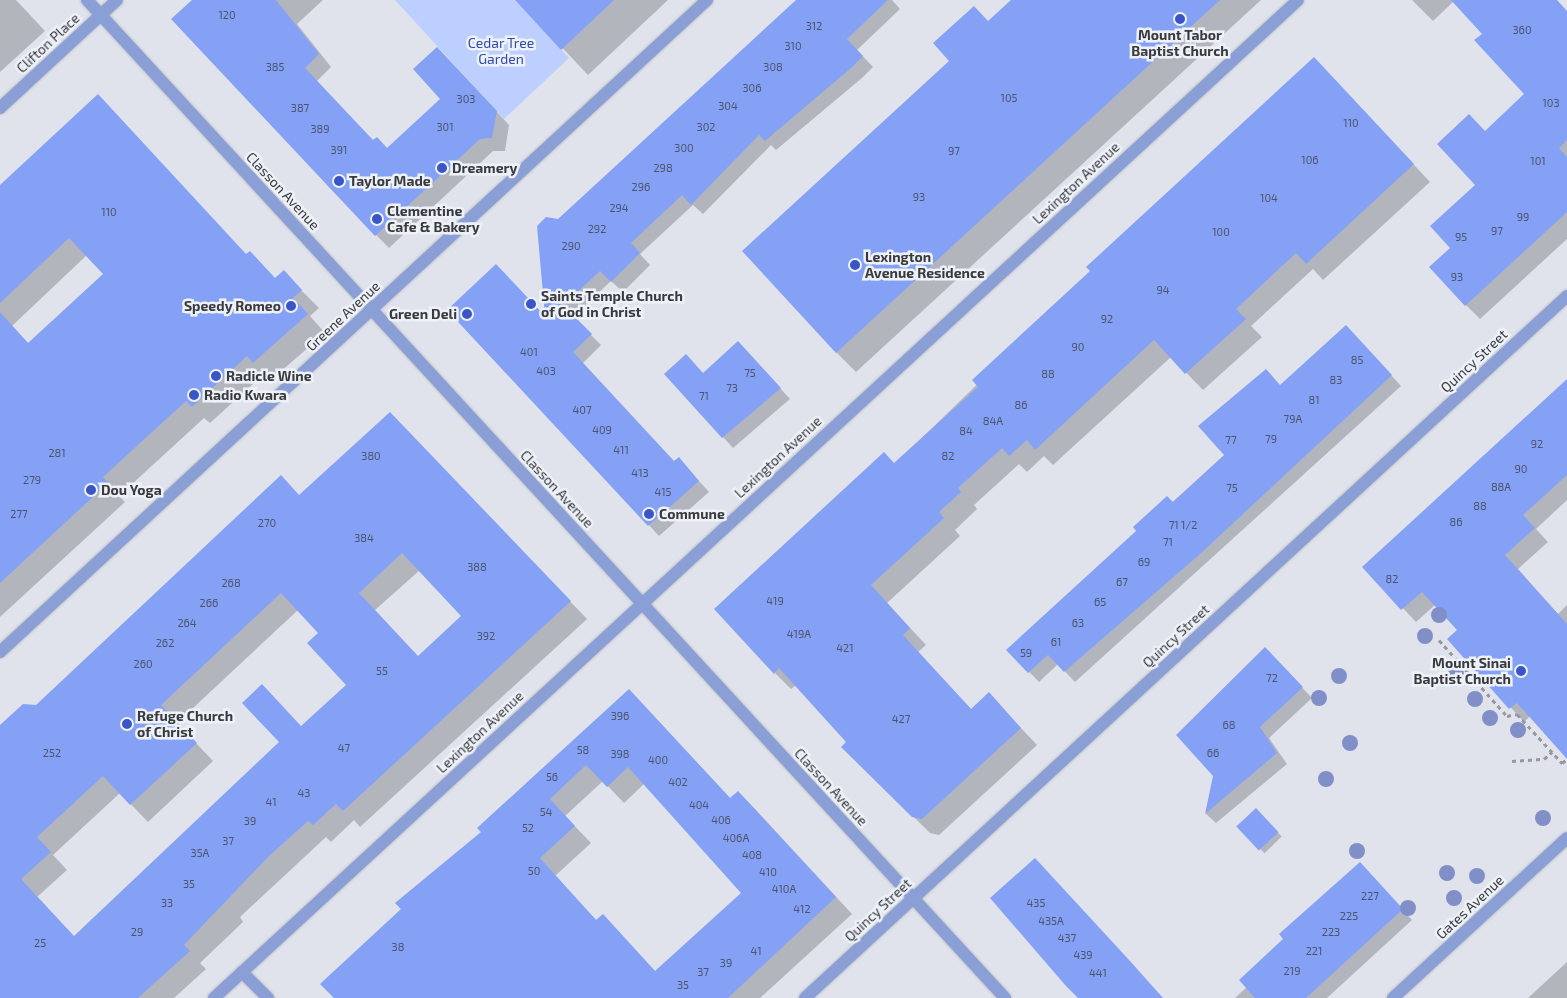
<!DOCTYPE html>
<style>
body{margin:0}
#map{position:relative;width:1567px;height:998px;overflow:hidden;background:#e0e3eb;font-family:"Exo 2",sans-serif}
div>[style]{position:absolute}
.green>*{inset:0;background:#bdcfff}
.shadow>*{inset:0;background:#0003;transform-origin:0 0}
.building>*{inset:0;background:#84a1f5;transform-origin:0 0}
.path>*{height:3px;margin-top:-1.5px;transform-origin:0;background:repeating-linear-gradient(90deg,#96989e 0 4px,transparent 0 8px)}
.roads{filter:drop-shadow(0 0 1px #bfc1c8) drop-shadow(0 0 1px #bfc1c8)}
.service>*{height:12px;margin:-6px;padding:0 6px;transform-origin:6px;border-radius:6px;background:#8a9fd6}
.minor>*{height:12px;margin:-6px;padding:0 6px;transform-origin:6px;border-radius:6px;background:#8a9fd6}
.tertiary>*{height:12px;margin:-6px;padding:0 6px;transform-origin:6px;border-radius:6px;background:#8a9fd6}
.trees>*{width:16px;height:16px;margin:-8px;border-radius:50%;background:#808fc8}
.dots>*{width:14px;height:14px;translate:-50% -50%;box-sizing:border-box;border:2px solid #edf1f8;border-radius:50%}
span{translate:-50% -50%;white-space:nowrap;text-align:center;line-height:1.15;-webkit-text-stroke:5px #edf1f8;paint-order:stroke}
.number-label{font-size:11px;color:#4c546b}
.number-label span{-webkit-text-stroke-width:0}
.poi-label{font-size:14px;color:#393a3d;font-weight:700}
.left{translate:0 -50%;text-align:left}
.right{translate:-100% -50%;text-align:right}
.street-label{font-size:14px;color:#393a3d}
.park-label{font-size:14px;color:#324bab}
</style>
<div id="map">
<div class="green">
<div style="clip-path:polygon(395px 0,515px 0,569px 58px,504px 119px)"></div>
</div>
<div class="shadow">
<div style="clip-path:polygon(0 0,16px 0,45px 31px,0 72px)"></div>
<div style="clip-path:polygon(194px 0,323px 0,297px 24px,331px 67px,317px 81px,373px 142px,387px 150px,442px 99px,450px 62px,509px 125px,505px 151px,493px 151px,389px 248px,326px 184px,328px 181px)"></div>
<div style="clip-path:polygon(517px 0,668px 0,588px 75px)"></div>
<div style="clip-path:polygon(797px 0,892px 0,900px 9px,857px 50px,873px 67px,862px 78px,776px 150px,771px 145px,703px 214px,693px 205px,640px 254px,650px 265px,623px 292px,611px 281px,573px 317px,601px 345px,582px 364px,674px 463px,689px 470px,709px 492px,659px 536px,449px 310px,547px 319px,559px 220px)"></div>
<div style="clip-path:polygon(1013px 0,1261px 0,856px 372px,836px 352px,951px 61px)"></div>
<div style="clip-path:polygon(1412px 0,1556px 0,1567px 12px,1567px 239px,1480px 319px,1466px 305px,1452px 248px,1477px 185px,1526px 94px,1483px 34px,1453px 2px,1433px 21px)"></div>
<div style="clip-path:polygon(1314px 58px,1430px 182px,1323px 280px,1313px 269px,1251px 326px,1262px 337px,1203px 390px,1171px 357px,1053px 465px,1044px 456px,1027px 472px,1019px 464px,974px 505px,977px 509px,955px 530px,960px 536px,887px 603px,926px 645px,918px 652px,972px 710px,1005px 711px,1037px 745px,939px 835px,930px 833px,843px 747px,848px 742px,796px 685px,791px 689px,775px 673px,894px 465px)"></div>
<div style="clip-path:polygon(evenodd,0 190px,247px 255px,276px 279px,301px 290px,319px 308px,310px 316px,325px 333px,272px 379px,265px 373px,210px 423px,204px 418px,119px 496px,125px 502px,0 617px,0 190px,87px 255px,104px 274px,29px 344px,12px 326px,87px 255px)"></div>
<div style="clip-path:polygon(1356px 337px,1401px 386px,1075px 682px,1058px 664px,1039px 682px,1008px 650px)"></div>
<div style="clip-path:polygon(748px 353px,790px 399px,733px 448px,723px 437px,703px 374px)"></div>
<div style="clip-path:polygon(1567px 380px,1567px 500px,1536px 529px,1548px 542px,1518px 569px,1558px 614px,1567px 605px,1567px 757px,1530px 716px,1524px 722px,1449px 639px,1459px 630px,1435px 605px,1416px 622px,1364px 567px)"></div>
<div style="clip-path:polygon(evenodd,407px 431px,587px 619px,360px 827px,354px 820px,331px 842px,326px 837px,240px 917px,243px 922px,200px 963px,206px 969px,174px 998px,0 998px,0 726px,36px 707px,300px 496px,407px 431px,420px 570px,463px 616px,418px 657px,375px 610px,420px 570px,407px 431px,298px 610px,319px 633px,348px 685px,74px 937px,37px 897px,67px 870px,53px 855px,120px 793px,148px 822px,213px 761px,177px 723px,298px 610px)"></div>
<div style="clip-path:polygon(1275px 659px,1312px 698px,1269px 738px,1287px 764px,1216px 823px,1206px 814px,1214px 776px)"></div>
<div style="clip-path:polygon(evenodd,629px 690px,731px 799px,738px 792px,755px 809px,852px 914px,760px 998px,335px 998px,483px 832px,629px 690px,603px 781px,624px 803px,644px 784px,743px 893px,656px 972px,603px 915px,597px 921px,555px 876px,591px 843px,565px 816px,603px 781px)"></div>
<div style="left:1256px;top:810px;width:37px;height:24px;rotate:46deg"></div>
<div style="clip-path:polygon(1370px 874px,1412px 920px,1327px 998px,1235px 998px)"></div>
<div style="clip-path:polygon(1567px 962px,1567px 998px,1528px 998px)"></div>
</div>
<div class="building">
<div style="clip-path:polygon(192px 0,276px 0,319px 54px,305px 68px,373px 140px,377px 137px,387px 148px,440px 99px,413px 69px,437px 47px,497px 111px,492px 138px,480px 139px,375px 236px,171px 19px)"></div>
<div style="clip-path:polygon(515px 0,614px 0,561px 50px)"></div>
<div style="clip-path:polygon(796px 0,888px 0,847px 39px,863px 56px,851px 68px,765px 141px,759px 135px,691px 205px,682px 195px,631px 243px,640px 253px,611px 282px,600px 271px,563px 305px,592px 334px,573px 352px,674px 461px,679px 457px,699px 481px,648px 526px,447px 310px,496px 264px,545px 316px,537px 226px,546px 217px,558px 219px)"></div>
<div style="clip-path:polygon(1011px 0,1220px 0,836px 353px,742px 251px,949px 61px,933px 43px,974px 6px,988px 21px)"></div>
<div style="clip-path:polygon(1451px 0,1557px 0,1567px 11px,1567px 140px,1559px 148px,1567px 157px,1567px 212px,1465px 306px,1429px 267px,1450px 248px,1430px 226px,1475px 185px,1437px 144px,1469px 114px,1485px 131px,1524px 94px,1474px 40px,1482px 34px)"></div>
<div style="clip-path:polygon(1314px 57px,1414px 164px,1306px 264px,1296px 253px,1236px 309px,1246px 319px,1185px 374px,1154px 340px,1035px 450px,1027px 440px,1009px 456px,1002px 448px,958px 488px,961px 492px,939px 512px,944px 518px,871px 585px,910px 628px,903px 635px,971px 709px,989px 692px,1021px 728px,922px 819px,912px 817px,841px 747px,846px 742px,779px 668px,774px 674px,714px 609px,884px 452px,894px 463px,938px 423px,978px 387px,972px 380px,1090px 271px,1086px 267px)"></div>
<div style="clip-path:polygon(98px 94px,246px 254px,250px 251px,275px 278px,284px 270px,302px 290px,293px 298px,308px 314px,253px 363px,247px 356px,192px 407px,186px 401px,103px 477px,108px 483px,0 583px,0 312px,28px 343px,103px 274px,69px 238px,0 303px,0 185px)"></div>
<div style="clip-path:polygon(1346px 325px,1392px 375px,1200px 554px,1064px 672px,1048px 655px,1028px 673px,1006px 650px,1136px 531px,1133px 527px,1167px 496px,1173px 502px,1224px 455px,1198px 426px,1266px 369px,1280px 385px)"></div>
<div style="clip-path:polygon(738px 341px,781px 388px,722px 438px,664px 374px,686px 354px,703px 373px)"></div>
<div style="clip-path:polygon(1567px 379px,1567px 475px,1523px 515px,1535px 528px,1505px 555px,1567px 624px,1567px 759px,1517px 703px,1509px 709px,1447px 639px,1457px 630px,1422px 592px,1401px 610px,1362px 567px)"></div>
<div style="clip-path:polygon(evenodd,390px 412px,571px 601px,343px 811px,336px 804px,313px 825px,308px 821px,269px 856px,184px 945px,190px 951px,138px 998px,0 998px,0 725px,23px 704px,36px 705px,281px 475px,299px 495px,390px 412px,402px 553px,461px 616px,418px 656px,359px 593px,402px 553px,390px 412px,281px 593px,318px 633px,307px 643px,346px 685px,301px 726px,262px 684px,242px 703px,279px 742px,74px 936px,21px 879px,51px 852px,37px 837px,103px 776px,130px 805px,197px 743px,161px 705px,281px 593px)"></div>
<div style="clip-path:polygon(1265px 647px,1303px 687px,1260px 727px,1277px 753px,1205px 814px,1213px 776px,1176px 735px)"></div>
<div style="clip-path:polygon(evenodd,629px 689px,730px 798px,738px 791px,836px 897px,728px 998px,334px 998px,320px 984px,401px 909px,395px 903px,481px 832px,477px 828px,629px 689px,586px 765px,607px 787px,628px 767px,741px 893px,655px 971px,603px 914px,596px 920px,540px 858px,575px 826px,550px 799px,586px 765px)"></div>
<div style="left:1256px;top:808px;width:33px;height:27px;rotate:47deg"></div>
<div style="clip-path:polygon(1035px 858px,1130px 961px,1163px 998px,1078px 998px,1066px 986px,990px 898px)"></div>
<div style="clip-path:polygon(1360px 862px,1403px 909px,1306px 998px,1255px 998px,1239px 980px,1283px 939px,1279px 934px)"></div>
</div>
<div class="path">
<div style="left:1439px;top:640px;width:102px;rotate:48.2deg"></div>
<div style="left:1507px;top:716px;width:10px;rotate:-11deg"></div>
<div style="left:1517px;top:714px;width:67px;rotate:47.4deg"></div>
<div style="left:1562px;top:763px;width:6px;rotate:-39deg"></div>
<div style="left:1512px;top:761px;width:32px;rotate:-4deg"></div>
<div style="left:1544px;top:759px;width:11px;rotate:-41deg"></div>
</div>
<div class="roads">
<div class="service">
<div style="left:242px;top:972px;width:37px;rotate:45deg"></div>
</div>
<div class="minor">
<div style="left:0;top:108px;width:159px;rotate:-42.7deg"></div>
<div style="left:0;top:652px;width:962px;rotate:-42.68deg"></div>
<div style="left:214px;top:998px;width:1473px;rotate:-42.63deg"></div>
<div style="left:805px;top:998px;width:1036px;rotate:-42.65deg"></div>
<div style="left:1393px;top:998px;width:236px;rotate:-42.6deg"></div>
</div>
<div class="tertiary">
<div style="left:87px;top:0;width:1356px;rotate:47.39deg"></div>
</div>
</div>
<div class="trees">
<div style="left:1439px;top:615px"></div>
<div style="left:1425px;top:636px"></div>
<div style="left:1456px;top:674px"></div>
<div style="left:1339px;top:676px"></div>
<div style="left:1319px;top:698px"></div>
<div style="left:1475px;top:699px"></div>
<div style="left:1490px;top:718px"></div>
<div style="left:1518px;top:730px"></div>
<div style="left:1350px;top:743px"></div>
<div style="left:1326px;top:779px"></div>
<div style="left:1543px;top:818px"></div>
<div style="left:1357px;top:851px"></div>
<div style="left:1447px;top:873px"></div>
<div style="left:1477px;top:876px"></div>
<div style="left:1454px;top:898px"></div>
<div style="left:1408px;top:908px"></div>
</div>
<div class="dots">
<div style="left:1180px;top:19px;background:#3955c7"></div>
<div style="left:442px;top:168px;background:#3955c7"></div>
<div style="left:339px;top:181px;background:#3955c7"></div>
<div style="left:377px;top:219px;background:#3955c7"></div>
<div style="left:855px;top:265px;background:#3955c7"></div>
<div style="left:531px;top:304px;background:#3955c7"></div>
<div style="left:291px;top:306px;background:#3955c7"></div>
<div style="left:467px;top:314px;background:#3955c7"></div>
<div style="left:216px;top:376px;background:#3955c7"></div>
<div style="left:194px;top:395px;background:#3955c7"></div>
<div style="left:91px;top:490px;background:#3955c7"></div>
<div style="left:649px;top:514px;background:#3955c7"></div>
<div style="left:1521px;top:671px;background:#3955c7"></div>
<div style="left:127px;top:724px;background:#3955c7"></div>
</div>
<div class="number-label">
<span style="left:227px;top:15px">120</span>
<span style="left:814px;top:26px">312</span>
<span style="left:1522px;top:30px">360</span>
<span style="left:793px;top:46px">310</span>
<span style="left:275px;top:67px">385</span>
<span style="left:773px;top:67px">308</span>
<span style="left:752px;top:88px">306</span>
<span style="left:1009px;top:98px">105</span>
<span style="left:466px;top:99px">303</span>
<span style="left:1551px;top:103px">103</span>
<span style="left:728px;top:106px">304</span>
<span style="left:300px;top:108px">387</span>
<span style="left:1351px;top:123px">110</span>
<span style="left:445px;top:127px">301</span>
<span style="left:706px;top:127px">302</span>
<span style="left:320px;top:129px">389</span>
<span style="left:684px;top:148px">300</span>
<span style="left:339px;top:150px">391</span>
<span style="left:954px;top:151px">97</span>
<span style="left:1310px;top:160px">106</span>
<span style="left:1538px;top:161px">101</span>
<span style="left:663px;top:168px">298</span>
<span style="left:641px;top:187px">296</span>
<span style="left:919px;top:197px">93</span>
<span style="left:1269px;top:198px">104</span>
<span style="left:619px;top:208px">294</span>
<span style="left:109px;top:212px">110</span>
<span style="left:1523px;top:217px">99</span>
<span style="left:597px;top:229px">292</span>
<span style="left:1497px;top:231px">97</span>
<span style="left:1221px;top:232px">100</span>
<span style="left:1461px;top:237px">95</span>
<span style="left:571px;top:246px">290</span>
<span style="left:1457px;top:277px">93</span>
<span style="left:1163px;top:290px">94</span>
<span style="left:1107px;top:319px">92</span>
<span style="left:1078px;top:347px">90</span>
<span style="left:529px;top:352px">401</span>
<span style="left:1357px;top:360px">85</span>
<span style="left:546px;top:371px">403</span>
<span style="left:750px;top:373px">75</span>
<span style="left:1048px;top:374px">88</span>
<span style="left:1336px;top:380px">83</span>
<span style="left:732px;top:388px">73</span>
<span style="left:704px;top:396px">71</span>
<span style="left:1314px;top:400px">81</span>
<span style="left:1021px;top:405px">86</span>
<span style="left:582px;top:410px">407</span>
<span style="left:1293px;top:419px">79A</span>
<span style="left:993px;top:421px">84A</span>
<span style="left:602px;top:430px">409</span>
<span style="left:966px;top:431px">84</span>
<span style="left:1271px;top:439px">79</span>
<span style="left:1231px;top:440px">77</span>
<span style="left:1537px;top:444px">92</span>
<span style="left:621px;top:450px">411</span>
<span style="left:57px;top:453px">281</span>
<span style="left:371px;top:456px">380</span>
<span style="left:948px;top:456px">82</span>
<span style="left:1521px;top:469px">90</span>
<span style="left:640px;top:473px">413</span>
<span style="left:32px;top:480px">279</span>
<span style="left:1501px;top:487px">88A</span>
<span style="left:1232px;top:488px">75</span>
<span style="left:663px;top:492px">415</span>
<span style="left:1480px;top:506px">88</span>
<span style="left:19px;top:514px">277</span>
<span style="left:1456px;top:522px">86</span>
<span style="left:267px;top:523px">270</span>
<span style="left:1183px;top:525px">71 1/2</span>
<span style="left:364px;top:538px">384</span>
<span style="left:1168px;top:542px">71</span>
<span style="left:1144px;top:562px">69</span>
<span style="left:477px;top:567px">388</span>
<span style="left:1392px;top:579px">82</span>
<span style="left:1122px;top:582px">67</span>
<span style="left:231px;top:583px">268</span>
<span style="left:775px;top:601px">419</span>
<span style="left:1100px;top:602px">65</span>
<span style="left:209px;top:603px">266</span>
<span style="left:187px;top:623px">264</span>
<span style="left:1078px;top:623px">63</span>
<span style="left:799px;top:634px">419A</span>
<span style="left:486px;top:636px">392</span>
<span style="left:1056px;top:642px">61</span>
<span style="left:165px;top:643px">262</span>
<span style="left:845px;top:648px">421</span>
<span style="left:1026px;top:653px">59</span>
<span style="left:143px;top:664px">260</span>
<span style="left:382px;top:671px">55</span>
<span style="left:1272px;top:678px">72</span>
<span style="left:620px;top:716px">396</span>
<span style="left:901px;top:719px">427</span>
<span style="left:1229px;top:725px">68</span>
<span style="left:344px;top:748px">47</span>
<span style="left:583px;top:750px">58</span>
<span style="left:52px;top:753px">252</span>
<span style="left:1213px;top:753px">66</span>
<span style="left:620px;top:754px">398</span>
<span style="left:658px;top:760px">400</span>
<span style="left:552px;top:777px">56</span>
<span style="left:678px;top:782px">402</span>
<span style="left:304px;top:793px">43</span>
<span style="left:271px;top:802px">41</span>
<span style="left:699px;top:805px">404</span>
<span style="left:546px;top:812px">54</span>
<span style="left:721px;top:820px">406</span>
<span style="left:250px;top:821px">39</span>
<span style="left:528px;top:828px">52</span>
<span style="left:736px;top:838px">406A</span>
<span style="left:228px;top:841px">37</span>
<span style="left:200px;top:853px">35A</span>
<span style="left:752px;top:855px">408</span>
<span style="left:534px;top:871px">50</span>
<span style="left:768px;top:872px">410</span>
<span style="left:189px;top:884px">35</span>
<span style="left:784px;top:889px">410A</span>
<span style="left:1370px;top:896px">227</span>
<span style="left:167px;top:903px">33</span>
<span style="left:1036px;top:903px">435</span>
<span style="left:802px;top:909px">412</span>
<span style="left:1349px;top:916px">225</span>
<span style="left:1051px;top:921px">435A</span>
<span style="left:137px;top:932px">29</span>
<span style="left:1331px;top:932px">223</span>
<span style="left:1067px;top:938px">437</span>
<span style="left:40px;top:943px">25</span>
<span style="left:398px;top:947px">38</span>
<span style="left:756px;top:951px">41</span>
<span style="left:1314px;top:951px">221</span>
<span style="left:1083px;top:955px">439</span>
<span style="left:726px;top:963px">39</span>
<span style="left:1292px;top:971px">219</span>
<span style="left:703px;top:972px">37</span>
<span style="left:1098px;top:973px">441</span>
<span style="left:683px;top:985px">35</span>
</div>
<div class="poi-label">
<span style="left:1180px;top:43px">Mount Tabor<br>Baptist Church</span>
<span class="left" style="left:452px;top:168px">Dreamery</span>
<span class="left" style="left:349px;top:181px">Taylor Made</span>
<span class="left" style="left:387px;top:219px">Clementine<br>Cafe &amp; Bakery</span>
<span class="left" style="left:865px;top:265px">Lexington<br>Avenue Residence</span>
<span class="left" style="left:541px;top:304px">Saints Temple Church<br>of God in Christ</span>
<span class="right" style="left:281px;top:306px">Speedy Romeo</span>
<span class="right" style="left:457px;top:314px">Green Deli</span>
<span class="left" style="left:226px;top:376px">Radicle Wine</span>
<span class="left" style="left:204px;top:395px">Radio Kwara</span>
<span class="left" style="left:101px;top:490px">Dou Yoga</span>
<span class="left" style="left:659px;top:514px">Commune</span>
<span class="right" style="left:1511px;top:671px">Mount Sinai<br>Baptist Church</span>
<span class="left" style="left:137px;top:724px">Refuge Church<br>of Christ</span>
</div>
<div class="street-label">
<span style="left:48px;top:43px;rotate:-43deg">Clifton Place</span>
<span style="left:1076px;top:183px;rotate:-43deg">Lexington Avenue</span>
<span style="left:283px;top:191px;rotate:47deg">Classon Avenue</span>
<span style="left:343px;top:316px;rotate:-43deg">Greene Avenue</span>
<span style="left:1474px;top:361px;rotate:-43deg">Quincy Street</span>
<span style="left:778px;top:457px;rotate:-43deg">Lexington Avenue</span>
<span style="left:557px;top:489px;rotate:47deg">Classon Avenue</span>
<span style="left:1176px;top:636px;rotate:-43deg">Quincy Street</span>
<span style="left:480px;top:732px;rotate:-43deg">Lexington Avenue</span>
<span style="left:831px;top:787px;rotate:47deg">Classon Avenue</span>
<span style="left:1470px;top:907px;rotate:-43deg">Gates Avenue</span>
<span style="left:878px;top:910px;rotate:-43deg">Quincy Street</span>
</div>
<div class="park-label">
<span style="left:501px;top:51px">Cedar Tree<br>Garden</span>
</div>
</div>
